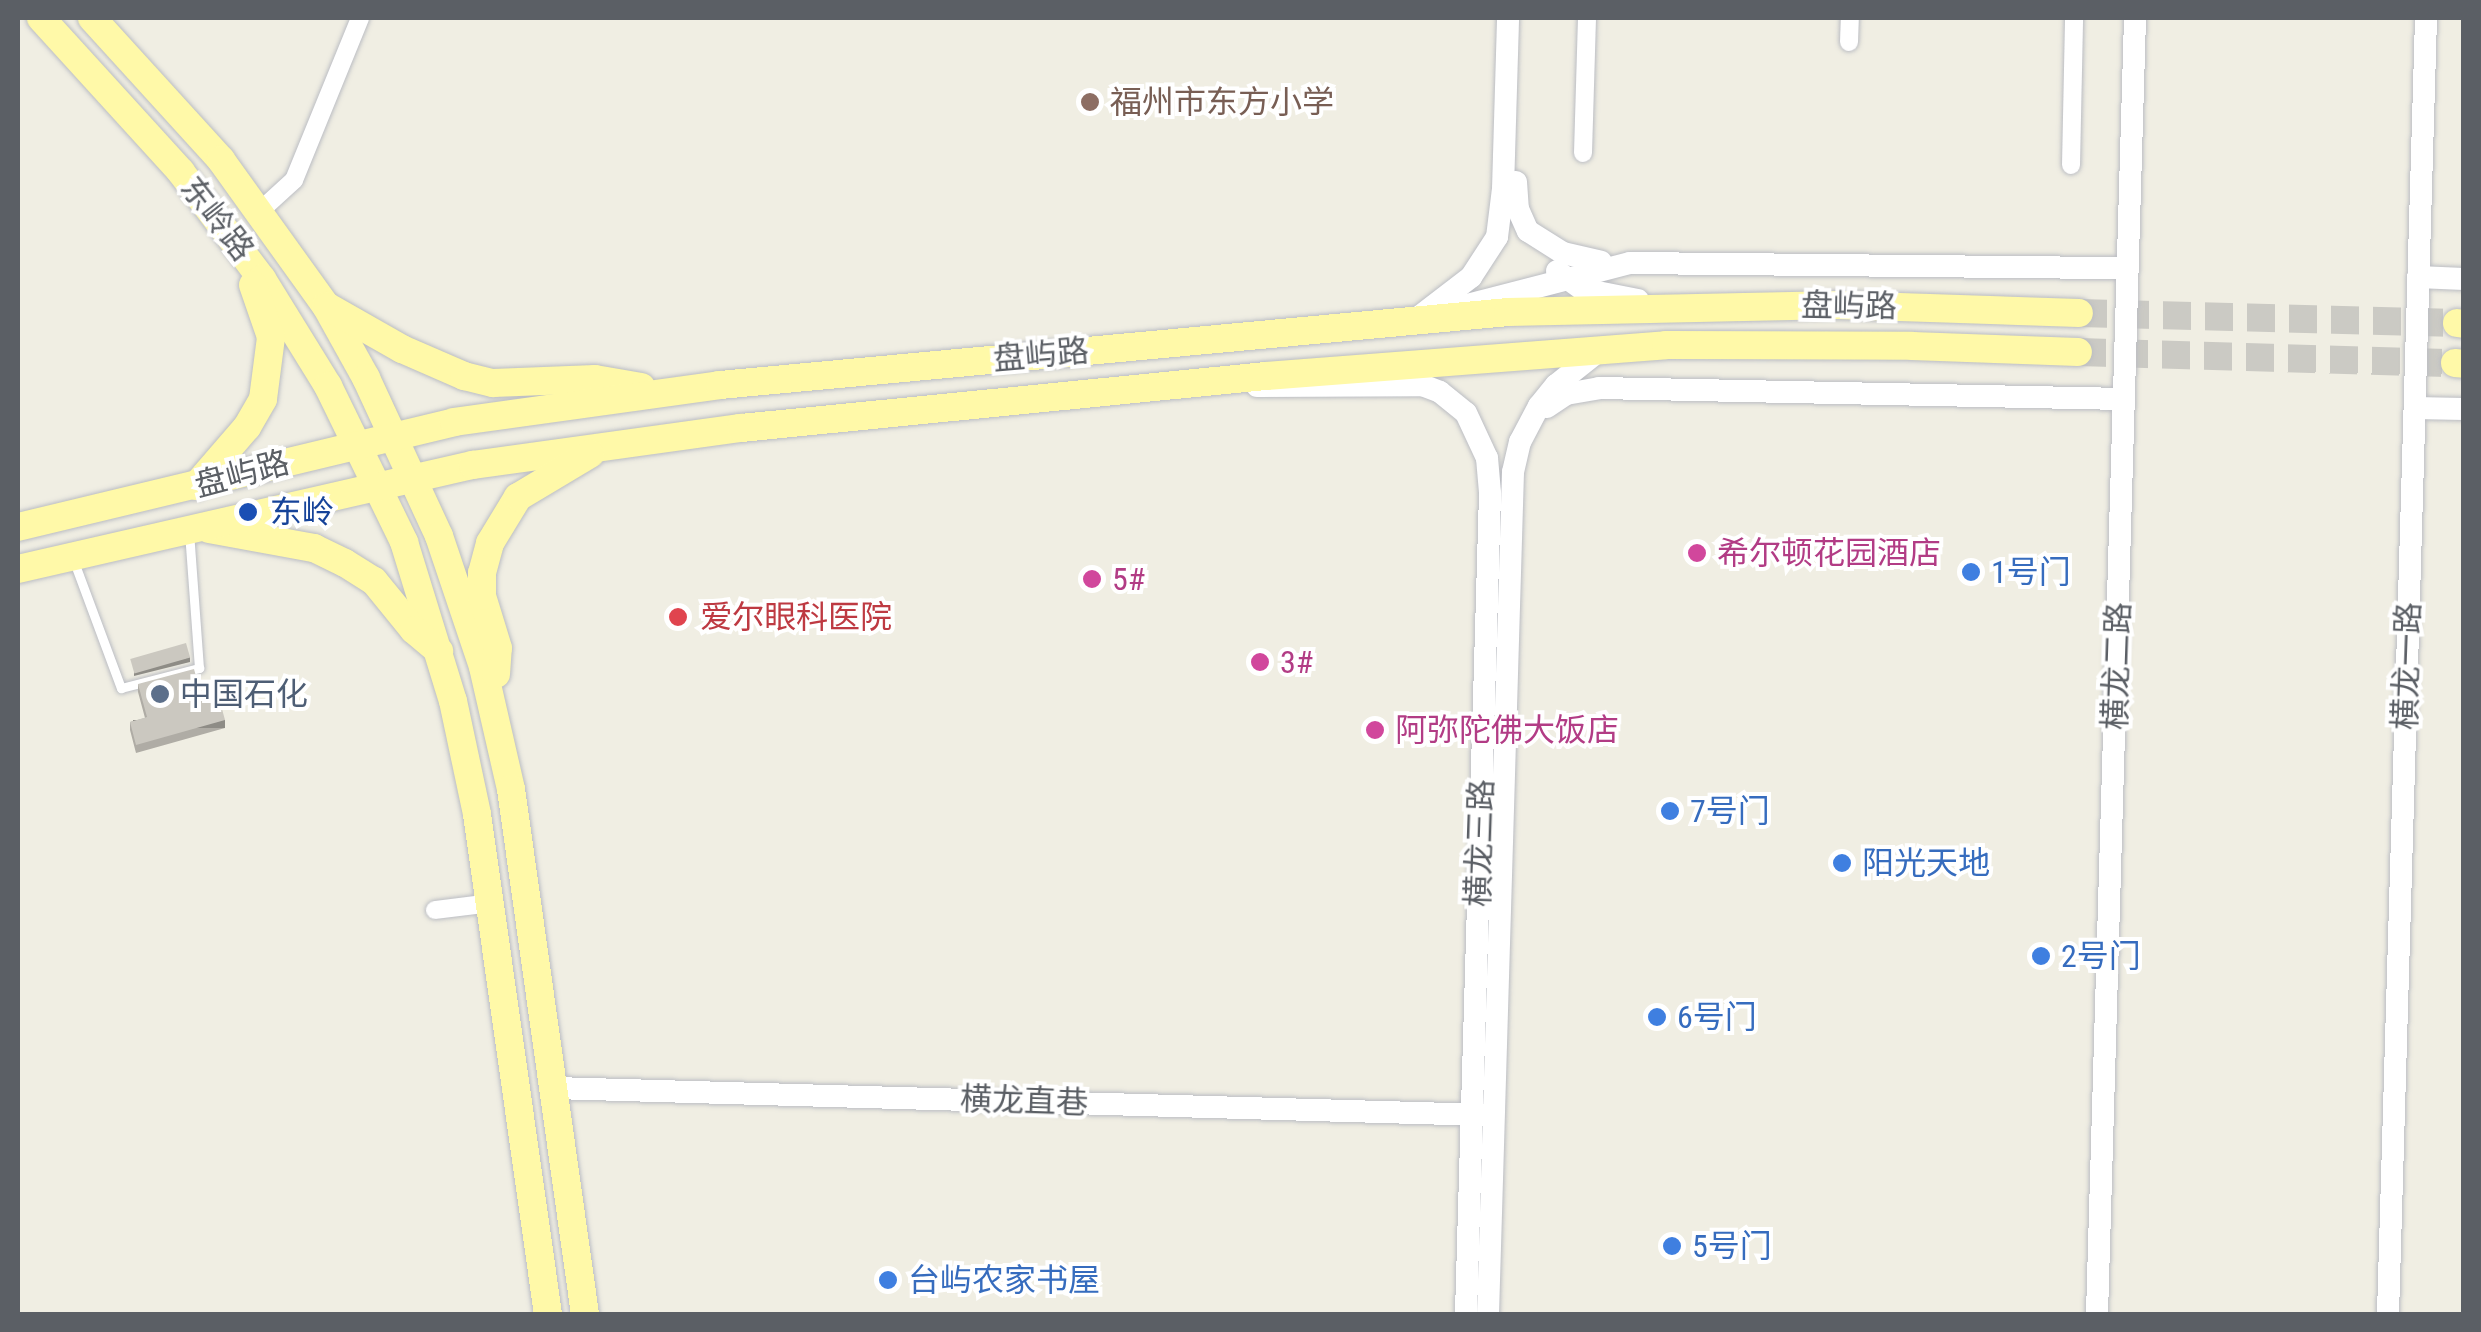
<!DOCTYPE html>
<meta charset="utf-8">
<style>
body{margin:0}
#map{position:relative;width:2481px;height:1332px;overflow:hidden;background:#f0eee3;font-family:"Roboto Condensed","Noto Sans SC",sans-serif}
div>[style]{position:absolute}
.primary-tunnel>*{height:28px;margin-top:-14px;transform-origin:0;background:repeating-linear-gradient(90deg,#cbcac4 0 28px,transparent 0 42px)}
.roads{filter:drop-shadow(0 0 2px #bbbdc3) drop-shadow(0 0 2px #bbbdc3)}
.lane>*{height:9px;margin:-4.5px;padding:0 4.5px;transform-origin:4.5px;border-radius:4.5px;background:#fff}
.street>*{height:18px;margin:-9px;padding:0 9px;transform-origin:9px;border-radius:9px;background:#fff}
.secondary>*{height:22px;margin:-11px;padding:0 11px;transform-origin:11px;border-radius:11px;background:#fff}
.primary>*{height:28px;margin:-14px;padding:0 14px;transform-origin:14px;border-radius:14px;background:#fff9a8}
.wall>*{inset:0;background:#afaca5}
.shaded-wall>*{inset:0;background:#8e8c86;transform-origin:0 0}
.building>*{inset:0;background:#cbc8c0;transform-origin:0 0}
.dots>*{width:28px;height:28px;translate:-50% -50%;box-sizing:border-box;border:5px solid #fff;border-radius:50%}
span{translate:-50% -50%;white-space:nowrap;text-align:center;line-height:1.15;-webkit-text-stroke:8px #fff;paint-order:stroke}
.education-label{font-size:32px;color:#785e54}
.left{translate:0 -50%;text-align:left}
.street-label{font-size:32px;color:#5b5f65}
.transit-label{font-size:32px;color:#164399}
.hotel-label{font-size:32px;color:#b23c85}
.shop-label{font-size:32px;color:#366cbe}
.health-label{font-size:32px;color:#be3a42}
.service-label{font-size:32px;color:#4e5e75}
.frame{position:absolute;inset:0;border:20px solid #5b5f65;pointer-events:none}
</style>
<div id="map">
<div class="primary-tunnel">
<div style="left:2079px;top:313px;width:378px;rotate:1.5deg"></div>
<div style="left:2078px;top:352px;width:377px;rotate:1.7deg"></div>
</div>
<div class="roads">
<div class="lane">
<div style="left:73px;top:559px;width:138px;rotate:69.6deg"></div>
<div style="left:121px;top:688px;width:81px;rotate:-14.4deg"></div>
<div style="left:199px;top:668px;width:136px;rotate:-94.2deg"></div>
</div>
<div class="street">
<div style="left:1849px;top:42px;width:24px;rotate:-88deg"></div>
<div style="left:1583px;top:153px;width:135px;rotate:-88.3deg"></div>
<div style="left:2071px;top:165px;width:147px;rotate:-88.8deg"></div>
<div style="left:260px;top:211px;width:46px;rotate:-42.4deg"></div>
<div style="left:294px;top:180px;width:175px;rotate:-67.8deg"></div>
<div style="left:435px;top:910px;width:56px;rotate:-7.1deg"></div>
</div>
<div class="secondary">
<div style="left:1516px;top:182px;width:27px;rotate:86deg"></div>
<div style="left:1518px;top:209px;width:24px;rotate:66deg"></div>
<div style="left:1528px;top:231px;width:41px;rotate:32.2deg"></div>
<div style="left:1563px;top:253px;width:39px;rotate:13deg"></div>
<div style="left:1557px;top:271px;width:31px;rotate:36deg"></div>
<div style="left:1582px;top:289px;width:57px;rotate:11.1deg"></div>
<div style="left:2418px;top:277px;width:46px;rotate:2.5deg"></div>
<div style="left:1456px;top:308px;width:180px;rotate:-14.5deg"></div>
<div style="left:1630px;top:263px;width:497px;rotate:0.6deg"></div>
<div style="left:1415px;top:320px;width:71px;rotate:-37.5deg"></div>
<div style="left:1471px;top:277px;width:48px;rotate:-57deg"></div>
<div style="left:1497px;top:237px;width:48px;rotate:-82.9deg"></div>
<div style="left:1503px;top:189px;width:171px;rotate:-88.3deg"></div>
<div style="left:1257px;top:386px;width:165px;rotate:-0.3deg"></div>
<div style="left:1422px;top:385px;width:19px;rotate:21deg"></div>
<div style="left:1440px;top:392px;width:33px;rotate:39deg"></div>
<div style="left:1466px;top:413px;width:50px;rotate:65deg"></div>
<div style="left:1487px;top:458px;width:36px;rotate:85deg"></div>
<div style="left:1490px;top:494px;width:820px;rotate:91.68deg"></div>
<div style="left:1547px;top:407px;width:23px;rotate:-34deg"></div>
<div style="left:1566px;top:394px;width:34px;rotate:-10deg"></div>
<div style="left:1599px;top:388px;width:525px;rotate:1.2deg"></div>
<div style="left:2415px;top:408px;width:49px;rotate:1.2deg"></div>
<div style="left:554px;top:1088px;width:931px;rotate:1.66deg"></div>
<div style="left:1488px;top:1314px;width:842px;rotate:-88.3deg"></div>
<div style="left:1513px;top:472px;width:31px;rotate:-77deg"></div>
<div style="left:1520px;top:442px;width:41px;rotate:-62.2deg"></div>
<div style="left:1539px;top:406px;width:27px;rotate:-51deg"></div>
<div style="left:1556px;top:385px;width:56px;rotate:-38.5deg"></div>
<div style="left:2097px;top:1314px;width:1297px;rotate:-88.32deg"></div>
<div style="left:2388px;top:1314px;width:1297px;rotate:-88.32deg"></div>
</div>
<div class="primary">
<div style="left:41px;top:18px;width:208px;rotate:47.7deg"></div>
<div style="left:181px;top:172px;width:134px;rotate:52.9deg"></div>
<div style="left:262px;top:279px;width:126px;rotate:58.3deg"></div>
<div style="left:328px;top:386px;width:174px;rotate:64deg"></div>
<div style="left:404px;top:542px;width:166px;rotate:72.9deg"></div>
<div style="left:453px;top:701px;width:116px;rotate:78deg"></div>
<div style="left:477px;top:814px;width:505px;rotate:81.92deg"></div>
<div style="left:92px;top:18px;width:192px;rotate:47.7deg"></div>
<div style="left:221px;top:160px;width:180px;rotate:54.3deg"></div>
<div style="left:326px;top:306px;width:82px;rotate:60.9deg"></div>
<div style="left:366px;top:378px;width:174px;rotate:65.2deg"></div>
<div style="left:439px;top:536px;width:138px;rotate:71.4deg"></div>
<div style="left:483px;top:667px;width:125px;rotate:77.1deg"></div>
<div style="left:511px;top:789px;width:530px;rotate:81.98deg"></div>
<div style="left:328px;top:307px;width:85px;rotate:29.6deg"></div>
<div style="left:402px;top:349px;width:68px;rotate:23.5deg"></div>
<div style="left:464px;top:376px;width:30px;rotate:14deg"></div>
<div style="left:493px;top:383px;width:102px;rotate:-2.2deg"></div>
<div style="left:595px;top:379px;width:47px;rotate:9.9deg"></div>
<div style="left:2457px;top:323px;width:7px;rotate:8deg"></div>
<div style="left:2455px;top:363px;width:9px;rotate:6deg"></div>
<div style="left:196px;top:486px;width:78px;rotate:-49.2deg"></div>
<div style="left:247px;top:427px;width:32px;rotate:-60deg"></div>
<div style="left:263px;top:399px;width:63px;rotate:-82.6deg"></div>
<div style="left:271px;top:337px;width:55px;rotate:-109.1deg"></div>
<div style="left:18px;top:527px;width:448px;rotate:-13.5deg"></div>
<div style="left:454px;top:422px;width:269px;rotate:-7.9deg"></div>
<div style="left:720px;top:385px;width:791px;rotate:-5.29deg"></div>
<div style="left:1508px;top:312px;width:331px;rotate:-1.2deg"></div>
<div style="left:1839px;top:305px;width:240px;rotate:1.9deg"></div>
<div style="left:209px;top:529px;width:107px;rotate:10.3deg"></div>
<div style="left:314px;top:548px;width:34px;rotate:26deg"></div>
<div style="left:345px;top:563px;width:34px;rotate:32deg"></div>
<div style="left:374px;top:581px;width:63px;rotate:50.8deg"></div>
<div style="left:414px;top:630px;width:33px;rotate:40deg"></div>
<div style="left:18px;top:569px;width:467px;rotate:-12.9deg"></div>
<div style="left:473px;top:465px;width:271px;rotate:-7.9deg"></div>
<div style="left:741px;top:428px;width:528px;rotate:-5.66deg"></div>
<div style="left:1266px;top:376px;width:401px;rotate:-4.4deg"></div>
<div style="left:1666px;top:345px;width:246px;rotate:0.2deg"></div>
<div style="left:1912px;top:346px;width:166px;rotate:2.1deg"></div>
<div style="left:496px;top:674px;width:26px;rotate:-86deg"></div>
<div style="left:498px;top:648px;width:54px;rotate:-107.1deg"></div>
<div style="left:482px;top:596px;width:23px;rotate:-90deg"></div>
<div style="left:482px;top:573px;width:31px;rotate:-75deg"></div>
<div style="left:490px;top:543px;width:54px;rotate:-58.7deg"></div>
<div style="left:518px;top:497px;width:84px;rotate:-30.8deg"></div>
</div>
</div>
<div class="wall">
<div style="clip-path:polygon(138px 684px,203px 702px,225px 728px,136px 753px,130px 730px,130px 722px,145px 718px,138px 692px)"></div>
</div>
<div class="shaded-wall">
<div style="clip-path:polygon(190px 657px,190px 662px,134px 676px,134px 672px)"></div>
<div style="left:225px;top:720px;width:8px;height:92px;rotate:90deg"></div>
</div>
<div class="building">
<div style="left:186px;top:643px;width:15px;height:58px;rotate:74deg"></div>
<div style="clip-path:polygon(194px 669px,203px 702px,219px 698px,225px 720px,136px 745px,130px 722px,147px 717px,138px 684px)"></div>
</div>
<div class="dots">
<div style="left:1090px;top:102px;background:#8d6e63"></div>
<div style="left:248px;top:512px;background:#1a4fb4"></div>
<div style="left:1697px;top:553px;background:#d1479c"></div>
<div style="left:1971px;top:572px;background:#3f7fe0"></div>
<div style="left:1092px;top:579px;background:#d1479c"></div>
<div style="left:678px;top:617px;background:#e0444e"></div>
<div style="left:1260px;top:662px;background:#d1479c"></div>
<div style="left:160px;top:694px;background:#5c6f8a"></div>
<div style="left:1375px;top:730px;background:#d1479c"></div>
<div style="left:1670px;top:811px;background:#3f7fe0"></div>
<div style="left:1842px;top:863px;background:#3f7fe0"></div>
<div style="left:2041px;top:956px;background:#3f7fe0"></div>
<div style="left:1657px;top:1017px;background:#3f7fe0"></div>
<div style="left:1672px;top:1246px;background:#3f7fe0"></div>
<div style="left:888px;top:1280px;background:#3f7fe0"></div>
</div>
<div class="education-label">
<span class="left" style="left:1110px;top:102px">福州市东方小学</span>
</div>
<div class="street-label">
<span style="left:217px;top:219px;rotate:52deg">东岭路</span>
<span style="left:1849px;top:306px;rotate:1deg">盘屿路</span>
<span style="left:1041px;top:355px;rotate:-5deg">盘屿路</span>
<span style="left:242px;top:474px;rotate:-15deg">盘屿路</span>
<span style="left:2117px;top:666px;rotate:-88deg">横龙二路</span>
<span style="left:2407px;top:666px;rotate:-88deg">横龙一路</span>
<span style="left:1480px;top:843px;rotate:-88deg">横龙三路</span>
<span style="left:1024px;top:1101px;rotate:2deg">横龙直巷</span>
</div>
<div class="transit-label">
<span class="left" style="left:270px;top:512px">东岭</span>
</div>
<div class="hotel-label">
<span class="left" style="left:1717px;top:553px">希尔顿花园酒店</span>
<span class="left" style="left:1112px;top:579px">5#</span>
<span class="left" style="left:1280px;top:662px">3#</span>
<span class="left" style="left:1395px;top:730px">阿弥陀佛大饭店</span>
</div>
<div class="shop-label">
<span class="left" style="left:1991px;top:572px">1号门</span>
<span class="left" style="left:1690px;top:811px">7号门</span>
<span class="left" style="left:1862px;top:863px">阳光天地</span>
<span class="left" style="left:2061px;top:956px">2号门</span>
<span class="left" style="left:1677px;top:1017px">6号门</span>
<span class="left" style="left:1692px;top:1246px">5号门</span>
<span class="left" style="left:908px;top:1280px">台屿农家书屋</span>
</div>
<div class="health-label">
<span class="left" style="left:700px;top:617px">爱尔眼科医院</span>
</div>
<div class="service-label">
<span class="left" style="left:180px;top:694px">中国石化</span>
</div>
<div class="frame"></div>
</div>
